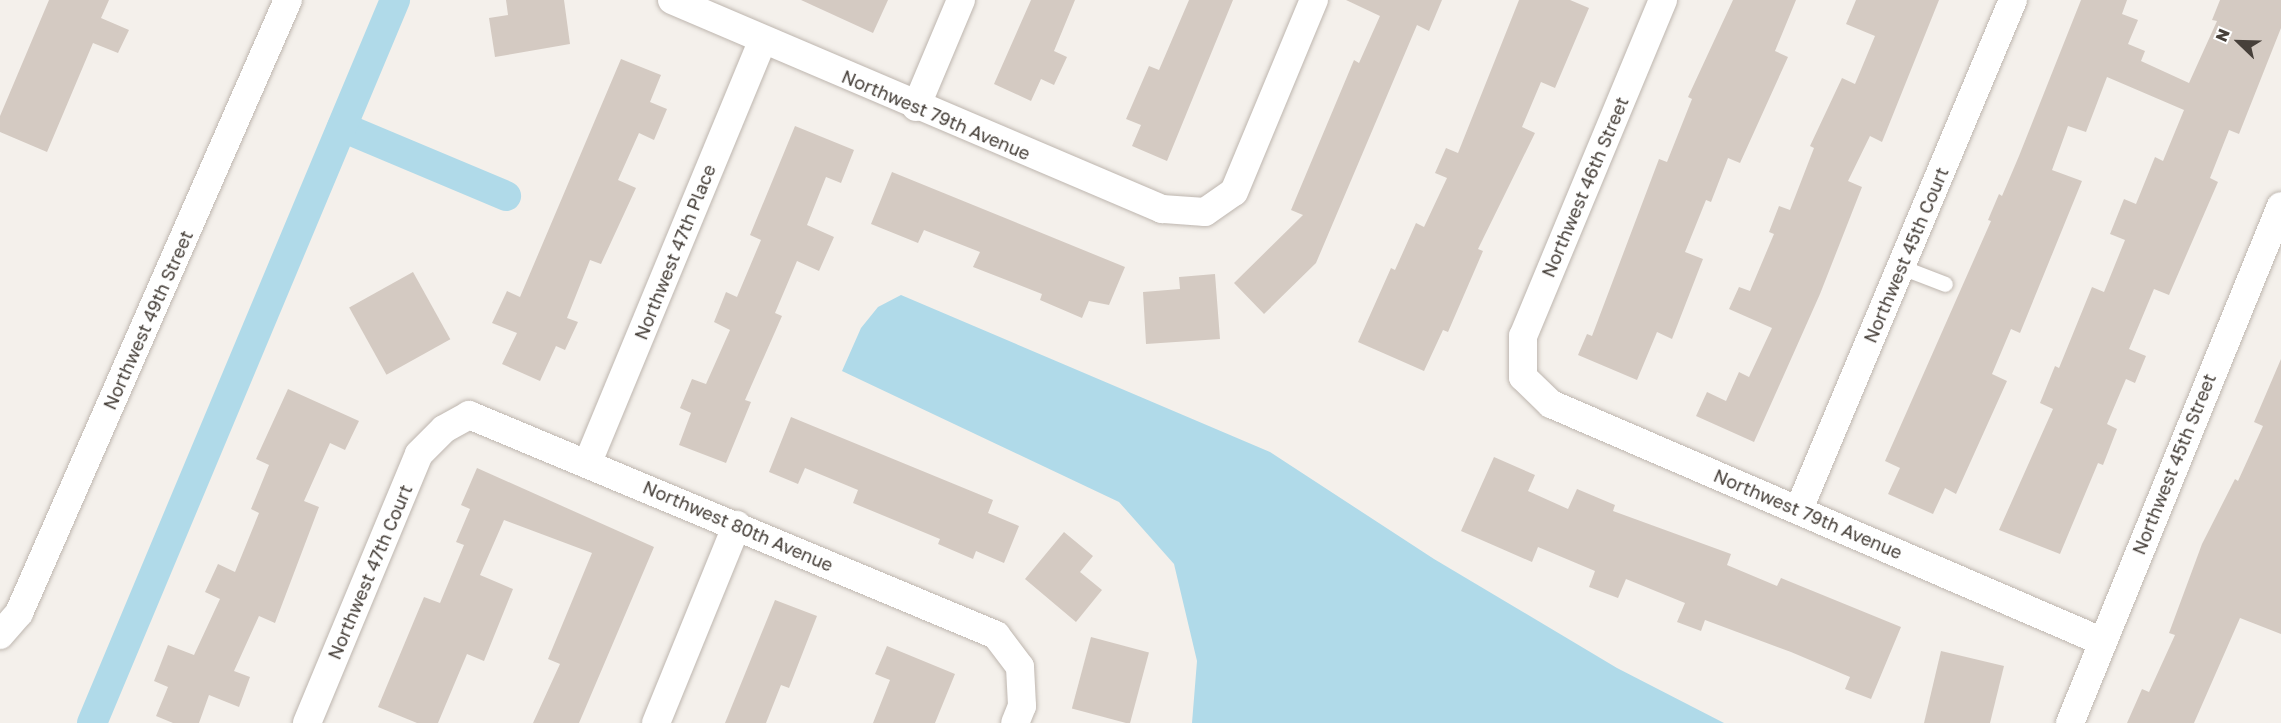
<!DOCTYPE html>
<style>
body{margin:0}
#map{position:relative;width:2281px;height:723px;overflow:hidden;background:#f4f0eb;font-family:"Golos Text",sans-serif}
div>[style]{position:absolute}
.water>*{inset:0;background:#b0dae9}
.canal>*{height:30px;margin:-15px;padding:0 15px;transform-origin:15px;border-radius:15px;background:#b0dae9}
.building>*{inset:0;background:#d4cac2;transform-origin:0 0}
.roads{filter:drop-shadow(0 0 2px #beb6af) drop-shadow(0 0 2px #beb6af)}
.lane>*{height:15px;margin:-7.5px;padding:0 7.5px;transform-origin:7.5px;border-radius:7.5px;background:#fff}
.street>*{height:28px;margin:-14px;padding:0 14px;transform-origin:14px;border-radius:14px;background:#fff}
span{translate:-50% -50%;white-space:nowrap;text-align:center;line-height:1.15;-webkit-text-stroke:4.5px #fff;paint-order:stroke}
.street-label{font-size:18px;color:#47403a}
.north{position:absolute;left:2209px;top:12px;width:60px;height:60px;-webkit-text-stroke:4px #fff;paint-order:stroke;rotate:293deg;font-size:16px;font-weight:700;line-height:24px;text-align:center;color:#47403a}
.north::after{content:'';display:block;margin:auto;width:21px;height:27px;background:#47403a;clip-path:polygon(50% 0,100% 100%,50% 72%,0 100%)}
</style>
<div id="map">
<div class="water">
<div style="clip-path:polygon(901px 295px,1270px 452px,1434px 559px,1617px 668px,1724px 723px,1192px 723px,1197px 661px,1174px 564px,1119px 502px,842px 371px,861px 328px,878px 307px)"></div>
</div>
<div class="canal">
<div style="left:342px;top:127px;width:178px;rotate:22.8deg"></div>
<div style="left:92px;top:723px;width:784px;rotate:-67.26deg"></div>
</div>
<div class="building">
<div style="clip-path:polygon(49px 0,109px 0,101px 18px,129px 30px,118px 53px,93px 43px,47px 152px,0 132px,0 116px)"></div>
<div style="clip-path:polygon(506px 0,564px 0,570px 44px,495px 57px,489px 18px,508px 15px)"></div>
<div style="clip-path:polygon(801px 0,888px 0,873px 33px)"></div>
<div style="clip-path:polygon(1031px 0,1075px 0,1054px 51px,1067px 57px,1054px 85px,1041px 79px,1031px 101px,994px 84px)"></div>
<div style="clip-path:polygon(1189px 0,1233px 0,1167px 161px,1132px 146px,1141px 125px,1126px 119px,1149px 66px,1159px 70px)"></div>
<div style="clip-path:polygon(1346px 0,1442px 0,1429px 31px,1417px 25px,1316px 263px,1264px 314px,1234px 283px,1303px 215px,1291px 210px,1354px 60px,1359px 63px,1380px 16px)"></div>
<div style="clip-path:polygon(1519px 0,1570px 0,1589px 8px,1555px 88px,1541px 82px,1522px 127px,1535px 133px,1478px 249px,1483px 251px,1448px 332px,1443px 330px,1424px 371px,1358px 342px,1391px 268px,1395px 270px,1416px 223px,1424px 227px,1447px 178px,1435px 173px,1446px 148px,1458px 153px)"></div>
<div style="clip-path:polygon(1733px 0,1796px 0,1775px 51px,1788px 57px,1740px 163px,1728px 158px,1711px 202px,1706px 200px,1685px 252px,1703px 259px,1672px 339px,1657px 332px,1637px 380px,1578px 355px,1587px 334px,1592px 336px,1659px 159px,1667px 162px,1692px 99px,1688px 97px)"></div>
<div style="clip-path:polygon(1856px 0,1939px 0,1882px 142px,1870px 136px,1848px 181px,1862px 187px,1820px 294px,1754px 442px,1696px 416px,1707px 392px,1726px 401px,1739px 372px,1749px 377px,1772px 328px,1729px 309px,1739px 287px,1750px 291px,1774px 234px,1769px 232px,1779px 206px,1790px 210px,1814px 148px,1810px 146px,1842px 78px,1855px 84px,1875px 36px,1846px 24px)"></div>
<div style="clip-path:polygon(2081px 0,2127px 0,2122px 14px,2138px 20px,2128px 44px,2145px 51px,2141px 61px,2189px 83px,2217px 21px,2212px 20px,2220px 0,2281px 0,2281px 28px,2239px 134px,2229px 130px,2210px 178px,2218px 182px,2169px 295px,2154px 289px,2129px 349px,2146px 356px,2135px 383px,2126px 379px,2107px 424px,2117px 429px,2103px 465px,2098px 463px,2060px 554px,1999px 530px,2053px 409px,2040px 403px,2055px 366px,2059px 368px,2092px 287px,2104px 292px,2125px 240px,2110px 234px,2124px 199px,2136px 204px,2155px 157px,2163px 161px,2184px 110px,2107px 77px,2086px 132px,2068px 126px,2052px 170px,2082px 181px,2020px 333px,2011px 329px,1992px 374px,2007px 381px,1956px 494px,1945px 488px,1933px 514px,1888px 494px,1900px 468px,1885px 461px,1991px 221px,1988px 220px,1999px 194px,2002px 196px,2019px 156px)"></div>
<div style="clip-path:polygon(621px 59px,661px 75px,650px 102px,667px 109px,654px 140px,639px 133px,618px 180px,636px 188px,601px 264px,590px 260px,567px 318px,578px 322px,565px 350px,556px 346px,540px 381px,502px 364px,517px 333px,492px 323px,507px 291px,520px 297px)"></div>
<div style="clip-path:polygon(795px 126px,854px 150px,841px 183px,826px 177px,807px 225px,834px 237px,819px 271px,797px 261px,775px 313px,782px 316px,745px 400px,751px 402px,726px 463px,679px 445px,691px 413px,680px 408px,692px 379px,706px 384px,730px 330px,714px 322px,726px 292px,737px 297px,761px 240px,750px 235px)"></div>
<div style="clip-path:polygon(892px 172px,1125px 267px,1109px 305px,1089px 301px,1082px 318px,1040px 300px,1042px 294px,973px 267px,980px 252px,924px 230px,918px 243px,871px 224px)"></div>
<div style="left:413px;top:272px;width:77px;height:73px;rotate:61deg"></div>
<div style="clip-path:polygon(1215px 274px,1220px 339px,1146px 344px,1143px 292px,1180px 289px,1179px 277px)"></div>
<div style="clip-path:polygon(2281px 359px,2281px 634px,2240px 618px,2194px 723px,2127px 723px,2142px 689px,2149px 692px,2175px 635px,2169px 633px,2202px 544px,2235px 479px,2238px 481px,2263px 426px,2254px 422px)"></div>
<div style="clip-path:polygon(288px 389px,359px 421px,345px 450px,330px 443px,304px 501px,319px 507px,275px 623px,259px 616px,234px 671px,250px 677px,239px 707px,209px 695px,199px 723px,173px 723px,156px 716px,168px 687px,154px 681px,168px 645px,194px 655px,220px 599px,205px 592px,218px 564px,235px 572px,259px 513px,251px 509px,269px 465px,256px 459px)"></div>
<div style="clip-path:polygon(791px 417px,993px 500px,988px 513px,1019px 526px,1004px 563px,976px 551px,973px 559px,938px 544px,940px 539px,853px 503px,858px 490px,805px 468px,798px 484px,769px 472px)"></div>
<div style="clip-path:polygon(1494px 457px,1535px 475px,1528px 491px,1568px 509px,1577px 489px,1615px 505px,1613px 511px,1731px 554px,1727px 565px,1777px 586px,1781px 578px,1901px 627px,1871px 699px,1845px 689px,1850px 677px,1791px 652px,1705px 620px,1701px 631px,1677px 622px,1685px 603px,1626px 579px,1618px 598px,1589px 587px,1595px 571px,1538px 547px,1532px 562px,1461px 531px)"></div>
<div style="clip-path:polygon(477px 468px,654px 547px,579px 723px,533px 723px,560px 664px,548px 659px,592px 553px,504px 520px,480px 575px,513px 589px,484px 661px,467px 654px,438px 723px,417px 723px,378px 707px,424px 597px,440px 603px,464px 545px,456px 542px,470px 509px,461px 505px)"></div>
<div style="clip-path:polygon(1064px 532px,1093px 556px,1080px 572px,1102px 590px,1076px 622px,1025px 579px)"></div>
<div style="clip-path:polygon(775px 600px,817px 616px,789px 688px,781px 685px,766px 723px,725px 723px)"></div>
<div style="left:1091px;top:637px;width:60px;height:74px;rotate:15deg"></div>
<div style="clip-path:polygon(887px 646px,955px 674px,935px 723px,873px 723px,890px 680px,875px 674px)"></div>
<div style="clip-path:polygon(1941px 651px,2004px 666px,1990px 723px,1924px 723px)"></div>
</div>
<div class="roads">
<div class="lane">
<div style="left:1901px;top:267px;width:47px;rotate:21.1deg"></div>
</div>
<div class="street">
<div style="left:672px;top:0;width:533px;rotate:23.1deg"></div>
<div style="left:1162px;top:209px;width:43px;rotate:4deg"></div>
<div style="left:1205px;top:212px;width:35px;rotate:-35deg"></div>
<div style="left:1234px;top:192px;width:208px;rotate:-67.4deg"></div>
<div style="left:1663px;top:0;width:364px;rotate:112.6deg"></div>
<div style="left:1523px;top:336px;width:41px;rotate:90deg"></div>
<div style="left:1523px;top:377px;width:39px;rotate:44deg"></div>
<div style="left:1551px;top:404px;width:599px;rotate:23.31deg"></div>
<div style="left:916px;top:107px;width:116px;rotate:-67.2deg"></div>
<div style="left:588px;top:462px;width:455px;rotate:-67.5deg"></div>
<div style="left:1799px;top:509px;width:552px;rotate:-67.2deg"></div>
<div style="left:0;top:635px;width:29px;rotate:-49deg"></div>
<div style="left:19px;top:613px;width:669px;rotate:-66.31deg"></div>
<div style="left:307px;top:723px;width:291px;rotate:-67.4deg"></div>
<div style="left:419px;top:454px;width:35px;rotate:-45deg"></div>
<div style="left:444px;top:429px;width:29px;rotate:-29deg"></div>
<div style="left:469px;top:415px;width:571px;rotate:22.66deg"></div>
<div style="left:996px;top:635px;width:40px;rotate:53deg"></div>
<div style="left:1020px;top:667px;width:39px;rotate:87deg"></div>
<div style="left:1022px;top:706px;width:18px;rotate:112deg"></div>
<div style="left:656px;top:723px;width:214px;rotate:-67.8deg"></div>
<div style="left:2070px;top:723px;width:558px;rotate:-67.8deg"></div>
</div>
</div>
<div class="street-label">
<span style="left:936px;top:115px;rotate:23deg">Northwest 79th Avenue</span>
<span style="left:1585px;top:187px;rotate:-67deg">Northwest 46th Street</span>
<span style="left:675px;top:252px;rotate:-68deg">Northwest 47th Place</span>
<span style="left:1906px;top:255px;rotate:-67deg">Northwest 45th Court</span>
<span style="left:148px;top:320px;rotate:-66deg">Northwest 49th Street</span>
<span style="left:2174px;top:464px;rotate:-68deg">Northwest 45th Street</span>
<span style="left:1808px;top:514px;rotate:23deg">Northwest 79th Avenue</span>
<span style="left:738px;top:526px;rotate:23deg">Northwest 80th Avenue</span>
<span style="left:370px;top:572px;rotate:-67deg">Northwest 47th Court</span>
</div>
<div class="north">N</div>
</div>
